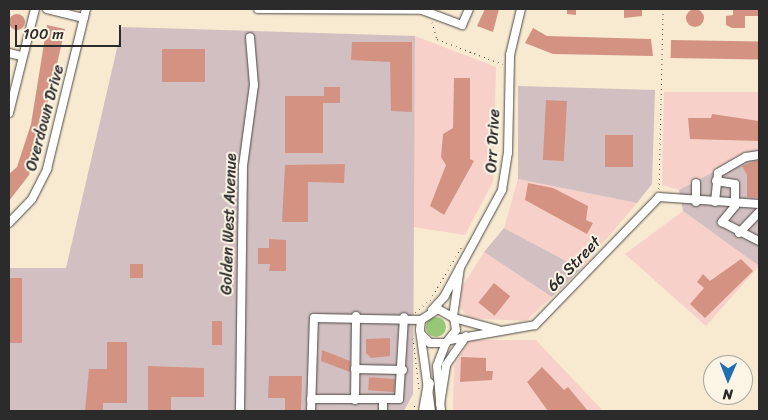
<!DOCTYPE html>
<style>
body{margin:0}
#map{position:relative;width:768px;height:420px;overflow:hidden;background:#f8e9d1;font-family:Sriracha,sans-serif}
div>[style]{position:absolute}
.built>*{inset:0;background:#f7d1c9}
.industrial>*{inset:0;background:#d2bfc1}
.green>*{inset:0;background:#97c877}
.round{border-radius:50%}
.building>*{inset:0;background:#d49382;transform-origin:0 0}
.path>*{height:1px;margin-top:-0.5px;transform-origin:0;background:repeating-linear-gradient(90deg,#4a4844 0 1px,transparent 0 5px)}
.roads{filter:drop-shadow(0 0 1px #4a4844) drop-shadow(0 0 1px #4a4844)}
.minor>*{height:8px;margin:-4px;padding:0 4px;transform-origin:4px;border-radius:4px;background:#fff}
.major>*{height:10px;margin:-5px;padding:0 5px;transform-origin:5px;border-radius:5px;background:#fff}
span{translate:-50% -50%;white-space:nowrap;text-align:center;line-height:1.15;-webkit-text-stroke:4px #fcf5e5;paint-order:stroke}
.street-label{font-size:16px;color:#2b2b2b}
.frame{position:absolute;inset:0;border:10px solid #2b2b2b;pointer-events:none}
.north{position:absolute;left:703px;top:355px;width:50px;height:50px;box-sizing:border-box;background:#fcf5e5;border:1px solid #a8a49b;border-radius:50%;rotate:181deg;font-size:14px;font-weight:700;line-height:20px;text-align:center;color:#2b2b2b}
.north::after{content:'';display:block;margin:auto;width:18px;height:22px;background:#1f6fb2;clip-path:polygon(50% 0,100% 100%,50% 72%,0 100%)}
.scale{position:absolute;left:15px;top:25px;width:106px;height:22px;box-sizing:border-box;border:2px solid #2b2b2b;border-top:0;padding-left:6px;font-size:15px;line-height:18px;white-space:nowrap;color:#2b2b2b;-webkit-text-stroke:4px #fcf5e5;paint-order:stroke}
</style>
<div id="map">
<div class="built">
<div style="clip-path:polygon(415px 36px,496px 67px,493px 182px,465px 235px,413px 227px)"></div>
<div style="clip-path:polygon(664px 92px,759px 92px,759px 151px,679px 190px,662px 185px)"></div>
<div style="clip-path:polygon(518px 179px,637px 203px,581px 269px,504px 228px)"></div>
<div style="clip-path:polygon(683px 211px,759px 266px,706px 326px,625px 254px)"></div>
<div style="clip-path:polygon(484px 252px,552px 297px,526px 321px,468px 318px,460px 308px,462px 287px)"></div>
<div style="clip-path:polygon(469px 340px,536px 340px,603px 411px,453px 411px,454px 366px)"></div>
</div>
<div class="industrial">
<div style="clip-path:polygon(122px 27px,415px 36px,413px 394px,404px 411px,9px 411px,9px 268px,66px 268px)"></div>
<div style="clip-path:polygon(518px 86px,655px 90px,652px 184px,637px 203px,518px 179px)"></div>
<div style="clip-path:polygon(754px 151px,759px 151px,759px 266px,683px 211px,679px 190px)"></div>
<div style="clip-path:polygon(504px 228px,581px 269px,552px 297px,484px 252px)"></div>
</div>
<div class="green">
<div class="round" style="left:426px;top:317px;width:20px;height:20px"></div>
</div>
<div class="building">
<div class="round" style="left:686px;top:9px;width:18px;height:18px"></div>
<div style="clip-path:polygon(485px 9px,499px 9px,493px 32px,477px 26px)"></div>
<div style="clip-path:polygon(567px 9px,576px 9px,576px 15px,567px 14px)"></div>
<div style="clip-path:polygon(624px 9px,642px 9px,642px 16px,624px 18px)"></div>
<div style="clip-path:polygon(733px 9px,759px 9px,759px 16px,745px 16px,745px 28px,732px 28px,726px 25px,726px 16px,733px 15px)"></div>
<div class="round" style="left:9px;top:14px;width:16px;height:16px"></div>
<div style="clip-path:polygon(47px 25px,65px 29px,51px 90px,29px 175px,9px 201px,9px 174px,17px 167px,31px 124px)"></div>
<div style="clip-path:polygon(533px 28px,547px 36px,651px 39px,653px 56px,553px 54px,525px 43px)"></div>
<div style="left:671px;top:40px;width:88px;height:18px;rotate:1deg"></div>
<div style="clip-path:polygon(352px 42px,412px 42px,412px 112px,391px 111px,390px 62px,351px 60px)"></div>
<div style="left:162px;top:49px;width:43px;height:33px"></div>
<div style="clip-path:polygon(454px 78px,470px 78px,470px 159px,474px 161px,444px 215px,430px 206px,446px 165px,441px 157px,443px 134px,453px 128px)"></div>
<div style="clip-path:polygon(324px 87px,340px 87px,340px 103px,323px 103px,323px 153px,285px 153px,285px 96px,324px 96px)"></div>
<div style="left:546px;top:100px;width:21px;height:60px;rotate:3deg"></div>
<div style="clip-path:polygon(712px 114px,759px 121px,759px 141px,690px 139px,688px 118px,711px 118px)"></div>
<div style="left:605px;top:135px;width:28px;height:32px"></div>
<div style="clip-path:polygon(755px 161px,759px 161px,759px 198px,747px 197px,747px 175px,742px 166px)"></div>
<div style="clip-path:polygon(345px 164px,344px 183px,308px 182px,308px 222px,282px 222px,285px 165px)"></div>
<div style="clip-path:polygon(528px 183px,553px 188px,588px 206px,586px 220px,593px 223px,587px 234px,525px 200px)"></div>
<div style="clip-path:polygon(269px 239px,286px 240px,286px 271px,269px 271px,270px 264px,258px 264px,258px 248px,269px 248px)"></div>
<div style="clip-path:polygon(741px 259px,753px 271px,705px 318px,690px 304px,704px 288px,697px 282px,703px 274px,710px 281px)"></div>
<div style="left:143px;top:264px;width:14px;height:13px;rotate:90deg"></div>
<div style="left:9px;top:278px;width:13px;height:65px"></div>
<div style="left:494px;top:283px;width:21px;height:25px;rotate:39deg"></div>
<div style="left:212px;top:321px;width:10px;height:24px"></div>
<div style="clip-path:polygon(390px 338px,390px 356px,371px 358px,366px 353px,366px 339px)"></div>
<div style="clip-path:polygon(107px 342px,127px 342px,127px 403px,103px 403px,103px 411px,85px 411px,89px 369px,107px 369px)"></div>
<div style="clip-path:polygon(322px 350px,350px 361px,350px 372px,321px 361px)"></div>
<div style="clip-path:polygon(461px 357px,486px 358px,486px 371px,493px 371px,492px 380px,460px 382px)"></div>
<div style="clip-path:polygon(148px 366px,204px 368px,204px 397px,171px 397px,171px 411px,148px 411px)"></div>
<div style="clip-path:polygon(542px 367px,564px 390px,568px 387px,588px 411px,548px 411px,527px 382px)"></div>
<div style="clip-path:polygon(269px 376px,302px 376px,301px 410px,285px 410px,285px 398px,268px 398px)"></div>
<div style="left:395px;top:379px;width:13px;height:26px;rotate:94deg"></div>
</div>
<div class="path">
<div style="left:432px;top:22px;width:18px;rotate:74deg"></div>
<div style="left:437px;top:39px;width:70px;rotate:21deg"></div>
<div style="left:659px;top:189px;width:180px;rotate:-88.7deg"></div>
<div style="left:415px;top:312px;width:19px;rotate:-39deg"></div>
<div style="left:430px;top:300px;width:61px;rotate:-59.2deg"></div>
<div style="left:413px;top:338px;width:51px;rotate:83.3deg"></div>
<div style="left:412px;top:411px;width:9px;rotate:-63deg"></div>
</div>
<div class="roads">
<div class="minor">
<div style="left:47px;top:9px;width:38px;rotate:14deg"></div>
<div style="left:258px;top:9px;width:164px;rotate:0.3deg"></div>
<div style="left:422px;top:10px;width:43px;rotate:20.6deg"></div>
<div style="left:462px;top:25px;width:17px;rotate:-66deg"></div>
<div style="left:9px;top:53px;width:12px;rotate:14deg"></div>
<div style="left:9px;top:113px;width:107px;rotate:-76deg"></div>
<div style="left:716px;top:181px;width:19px;rotate:9deg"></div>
<div style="left:735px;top:184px;width:22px;rotate:90deg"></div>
<div style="left:735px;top:206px;width:21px;rotate:129deg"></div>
<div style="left:722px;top:222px;width:42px;rotate:27.2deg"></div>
<div style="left:696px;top:202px;width:19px;rotate:-90deg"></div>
<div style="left:715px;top:202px;width:29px;rotate:-84deg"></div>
<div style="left:718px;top:173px;width:32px;rotate:-30deg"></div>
<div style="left:746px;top:157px;width:13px;rotate:-9deg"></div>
<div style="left:9px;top:223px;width:33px;rotate:-46deg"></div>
<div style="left:32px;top:199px;width:34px;rotate:-63deg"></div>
<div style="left:47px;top:169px;width:165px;rotate:-76.3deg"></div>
<div style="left:739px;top:233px;width:29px;rotate:-46deg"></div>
<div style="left:432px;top:310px;width:18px;rotate:-47deg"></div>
<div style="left:444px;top:297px;width:122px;rotate:-61.5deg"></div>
<div style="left:502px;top:190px;width:37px;rotate:-81deg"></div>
<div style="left:508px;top:153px;width:98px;rotate:-88.8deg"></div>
<div style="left:510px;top:55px;width:47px;rotate:-76.6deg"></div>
<div style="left:453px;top:317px;width:50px;rotate:-82deg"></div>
<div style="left:454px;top:318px;width:46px;rotate:15.3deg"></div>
<div style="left:422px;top:335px;width:11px;rotate:45deg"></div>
<div style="left:430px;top:343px;width:16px"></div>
<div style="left:446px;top:343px;width:16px;rotate:-52deg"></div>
<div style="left:456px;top:330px;width:12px;rotate:-99deg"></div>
<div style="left:454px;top:318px;width:18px;rotate:-151deg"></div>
<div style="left:438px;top:309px;width:20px;rotate:147deg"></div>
<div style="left:421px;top:320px;width:10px;rotate:96deg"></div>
<div style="left:420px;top:330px;width:82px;rotate:82.3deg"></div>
<div style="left:450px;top:340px;width:86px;rotate:-10deg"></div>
<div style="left:535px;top:325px;width:178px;rotate:-45.9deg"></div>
<div style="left:659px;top:197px;width:100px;rotate:4deg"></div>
<div style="left:355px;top:369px;width:48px;rotate:1.2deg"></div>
<div style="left:311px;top:399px;width:88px"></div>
<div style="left:399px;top:399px;width:82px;rotate:-86.5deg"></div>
<div style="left:355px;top:400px;width:84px;rotate:-89.3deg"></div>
<div style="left:440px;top:404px;width:39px;rotate:-81deg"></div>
<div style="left:446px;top:365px;width:35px;rotate:-55deg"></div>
<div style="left:240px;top:411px;width:245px;rotate:-89.3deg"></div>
<div style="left:243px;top:166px;width:82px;rotate:-82.3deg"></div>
<div style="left:254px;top:85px;width:48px;rotate:-94.8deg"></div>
<div style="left:311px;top:411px;width:93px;rotate:-88.2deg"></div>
<div style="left:314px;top:318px;width:107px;rotate:1.1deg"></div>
<div style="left:383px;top:411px;width:11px;rotate:-90deg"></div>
<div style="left:441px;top:411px;width:45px;rotate:-95.1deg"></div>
<div style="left:437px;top:366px;width:25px;rotate:-69deg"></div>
</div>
<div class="major">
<div style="left:424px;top:411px;width:28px;rotate:-80deg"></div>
</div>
</div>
<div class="street-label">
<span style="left:45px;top:118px;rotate:-75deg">Overdown Drive</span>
<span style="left:493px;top:141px;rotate:-87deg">Orr Drive</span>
<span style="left:229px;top:224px;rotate:-88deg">Golden West Avenue</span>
<span style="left:574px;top:264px;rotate:-46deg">66 Street</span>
</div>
<div class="frame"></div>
<div class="north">N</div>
<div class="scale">100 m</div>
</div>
